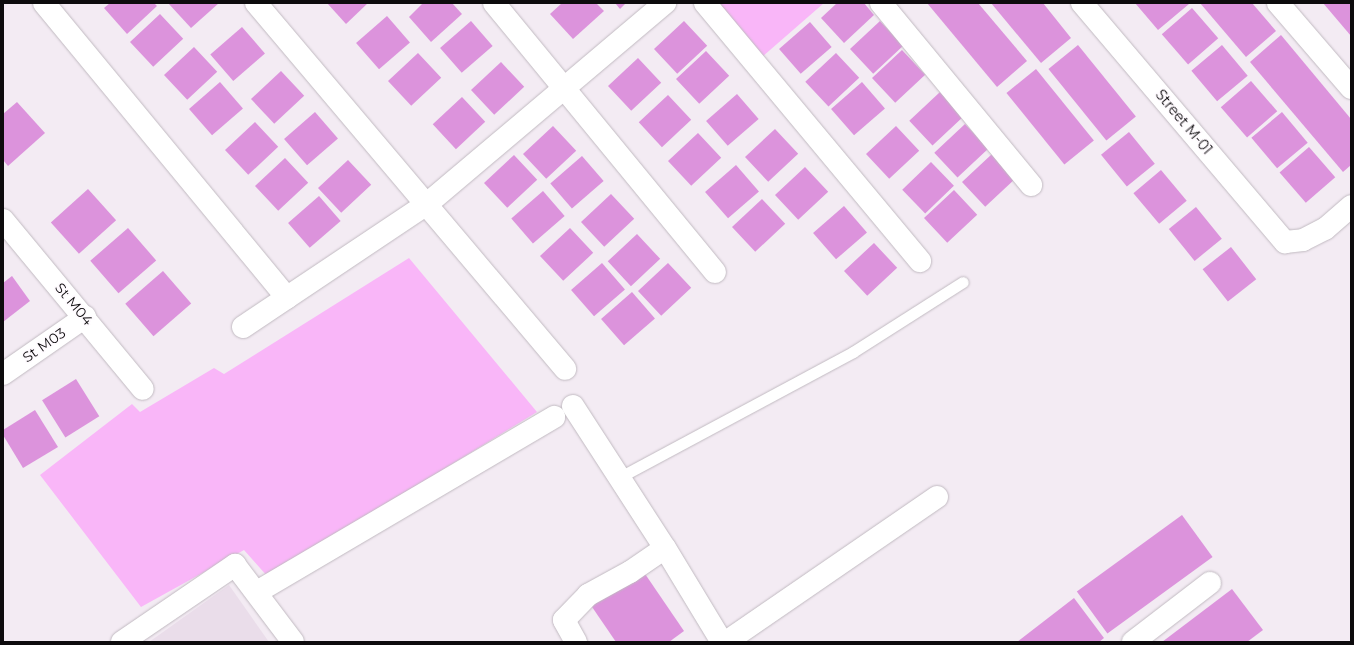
<!DOCTYPE html>
<style>
body{margin:0}
#map{position:relative;width:1354px;height:645px;overflow:hidden;background:#f3ebf3;font-family:Montserrat,sans-serif}
div>[style]{position:absolute}
.built>*{inset:0;background:#eaddea}
.green>*{inset:0;background:#f9b6f8}
.building>*{inset:0;background:#dc93dc;transform-origin:0 0}
.roads{filter:drop-shadow(0 0 1px #c1bac1) drop-shadow(0 0 1px #c1bac1)}
.lane>*{height:11px;margin:-5.5px;padding:0 5.5px;transform-origin:5.5px;border-radius:5.5px;background:#fff}
.street>*{height:22px;margin:-11px;padding:0 11px;transform-origin:11px;border-radius:11px;background:#fff}
span{translate:-50% -50%;white-space:nowrap;text-align:center;line-height:1.15;-webkit-text-stroke:3px #fefafe;paint-order:stroke}
.street-label{font-size:14px;color:#0d0b0d}
.frame{position:absolute;inset:0;border:4px solid #0d0b0d;pointer-events:none}
</style>
<div id="map">
<div class="built">
<div style="clip-path:polygon(229px 585px,269px 642px,149px 642px)"></div>
</div>
<div class="green">
<div style="clip-path:polygon(705px 3px,824px 3px,755px 63px)"></div>
<div style="clip-path:polygon(409px 258px,537px 412px,268px 577px,244px 550px,141px 607px,40px 475px,132px 404px,140px 412px,214px 368px,224px 374px)"></div>
</div>
<div class="building">
<div style="clip-path:polygon(110px 3px,154px 3px,157px 6px,127px 34px,104px 8px)"></div>
<div style="clip-path:polygon(168px 3px,219px 3px,191px 28px)"></div>
<div style="clip-path:polygon(327px 3px,368px 3px,346px 24px)"></div>
<div style="clip-path:polygon(423px 3px,452px 3px,462px 14px,431px 42px,409px 17px)"></div>
<div style="clip-path:polygon(562px 3px,596px 3px,604px 11px,573px 39px,550px 14px)"></div>
<div style="clip-path:polygon(615px 3px,626px 3px,620px 9px)"></div>
<div style="clip-path:polygon(837px 3px,864px 3px,874px 15px,844px 43px,821px 18px)"></div>
<div style="clip-path:polygon(927px 3px,978px 3px,1027px 61px,997px 87px)"></div>
<div style="clip-path:polygon(991px 3px,1043px 3px,1071px 38px,1041px 63px)"></div>
<div style="clip-path:polygon(1135px 3px,1188px 3px,1189px 4px,1158px 30px)"></div>
<div style="clip-path:polygon(1200px 3px,1252px 3px,1276px 31px,1246px 57px)"></div>
<div style="clip-path:polygon(1323px 3px,1351px 3px,1351px 36px)"></div>
<div style="left:1192px;top:8px;width:40px;height:40px;rotate:49deg"></div>
<div style="left:160px;top:14px;width:34px;height:41px;rotate:47deg"></div>
<div style="left:387px;top:16px;width:35px;height:41px;rotate:49deg"></div>
<div style="left:471px;top:21px;width:33px;height:41px;rotate:49deg"></div>
<div style="left:684px;top:21px;width:34px;height:41px;rotate:47deg"></div>
<div style="left:880px;top:21px;width:34px;height:41px;rotate:47deg"></div>
<div style="left:810px;top:22px;width:33px;height:41px;rotate:49deg"></div>
<div style="left:242px;top:27px;width:35px;height:42px;rotate:49deg"></div>
<div style="clip-path:polygon(1281px 35px,1351px 119px,1351px 165px,1343px 172px,1250px 62px)"></div>
<div style="left:1078px;top:45px;width:92px;height:38px;rotate:51deg"></div>
<div style="left:1222px;top:45px;width:40px;height:40px;rotate:50deg"></div>
<div style="left:194px;top:47px;width:34px;height:41px;rotate:47deg"></div>
<div style="left:902px;top:50px;width:34px;height:41px;rotate:47deg"></div>
<div style="left:706px;top:51px;width:34px;height:41px;rotate:47deg"></div>
<div style="left:418px;top:53px;width:34px;height:41px;rotate:47deg"></div>
<div style="left:836px;top:53px;width:34px;height:42px;rotate:47deg"></div>
<div style="left:638px;top:58px;width:34px;height:41px;rotate:47deg"></div>
<div style="left:501px;top:62px;width:34px;height:41px;rotate:47deg"></div>
<div style="left:1036px;top:69px;width:92px;height:38px;rotate:51deg"></div>
<div style="left:281px;top:71px;width:34px;height:41px;rotate:47deg"></div>
<div style="left:1251px;top:81px;width:40px;height:40px;rotate:49deg"></div>
<div style="left:220px;top:82px;width:35px;height:41px;rotate:49deg"></div>
<div style="left:862px;top:82px;width:35px;height:41px;rotate:49deg"></div>
<div style="left:940px;top:92px;width:34px;height:42px;rotate:47deg"></div>
<div style="left:737px;top:94px;width:33px;height:41px;rotate:49deg"></div>
<div style="left:668px;top:95px;width:34px;height:40px;rotate:47deg"></div>
<div style="left:462px;top:97px;width:34px;height:40px;rotate:47deg"></div>
<div style="clip-path:polygon(17px 102px,45px 133px,8px 166px,3px 160px,3px 114px)"></div>
<div style="left:315px;top:112px;width:35px;height:41px;rotate:49deg"></div>
<div style="left:1282px;top:112px;width:40px;height:40px;rotate:50deg"></div>
<div style="left:255px;top:122px;width:34px;height:41px;rotate:47deg"></div>
<div style="left:965px;top:124px;width:34px;height:42px;rotate:47deg"></div>
<div style="left:553px;top:126px;width:34px;height:41px;rotate:47deg"></div>
<div style="left:896px;top:126px;width:34px;height:41px;rotate:47deg"></div>
<div style="left:775px;top:129px;width:34px;height:41px;rotate:47deg"></div>
<div style="left:1129px;top:132px;width:41px;height:36px;rotate:51deg"></div>
<div style="left:698px;top:133px;width:34px;height:41px;rotate:47deg"></div>
<div style="left:1309px;top:147px;width:40px;height:39px;rotate:49deg"></div>
<div style="left:992px;top:154px;width:34px;height:41px;rotate:47deg"></div>
<div style="left:514px;top:155px;width:34px;height:41px;rotate:47deg"></div>
<div style="left:582px;top:156px;width:33px;height:42px;rotate:49deg"></div>
<div style="left:285px;top:158px;width:34px;height:41px;rotate:47deg"></div>
<div style="left:348px;top:160px;width:34px;height:41px;rotate:47deg"></div>
<div style="left:931px;top:162px;width:33px;height:40px;rotate:46deg"></div>
<div style="left:736px;top:165px;width:35px;height:41px;rotate:49deg"></div>
<div style="left:805px;top:167px;width:34px;height:41px;rotate:47deg"></div>
<div style="left:1161px;top:170px;width:40px;height:36px;rotate:50deg"></div>
<div style="left:88px;top:189px;width:42px;height:50px;rotate:48deg"></div>
<div style="left:954px;top:190px;width:34px;height:41px;rotate:47deg"></div>
<div style="left:543px;top:191px;width:33px;height:42px;rotate:49deg"></div>
<div style="left:611px;top:194px;width:34px;height:41px;rotate:47deg"></div>
<div style="left:319px;top:196px;width:33px;height:41px;rotate:49deg"></div>
<div style="left:762px;top:199px;width:34px;height:41px;rotate:47deg"></div>
<div style="left:844px;top:206px;width:35px;height:41px;rotate:49deg"></div>
<div style="left:1196px;top:207px;width:41px;height:35px;rotate:51deg"></div>
<div style="left:128px;top:228px;width:43px;height:50px;rotate:49deg"></div>
<div style="left:570px;top:228px;width:34px;height:41px;rotate:47deg"></div>
<div style="left:637px;top:234px;width:34px;height:40px;rotate:47deg"></div>
<div style="left:874px;top:243px;width:34px;height:41px;rotate:47deg"></div>
<div style="left:1231px;top:247px;width:41px;height:36px;rotate:52deg"></div>
<div style="left:602px;top:263px;width:35px;height:41px;rotate:49deg"></div>
<div style="left:668px;top:263px;width:34px;height:41px;rotate:47deg"></div>
<div style="left:163px;top:271px;width:43px;height:50px;rotate:49deg"></div>
<div style="clip-path:polygon(12px 276px,30px 301px,3px 322px,3px 283px)"></div>
<div style="left:632px;top:292px;width:35px;height:41px;rotate:49deg"></div>
<div style="left:76px;top:379px;width:44px;height:40px;rotate:58deg"></div>
<div style="clip-path:polygon(35px 410px,58px 447px,23px 468px,3px 435px,3px 430px)"></div>
<div style="left:1182px;top:515px;width:52px;height:130px;rotate:54deg"></div>
<div style="clip-path:polygon(641px 568px,684px 631px,669px 642px,616px 642px,590px 604px)"></div>
<div style="clip-path:polygon(1232px 589px,1263px 630px,1247px 642px,1162px 642px)"></div>
<div style="clip-path:polygon(1074px 598px,1104px 638px,1099px 642px,1017px 642px)"></div>
</div>
<div class="roads">
<div class="lane">
<div style="left:620px;top:477px;width:264px;rotate:-28.2deg"></div>
<div style="left:853px;top:352px;width:130px;rotate:-32.5deg"></div>
</div>
<div class="street">
<div style="left:44px;top:3px;width:382px;rotate:50.5deg"></div>
<div style="left:256px;top:3px;width:479px;rotate:49.8deg"></div>
<div style="left:494px;top:3px;width:348px;rotate:50.6deg"></div>
<div style="left:705px;top:3px;width:336px;rotate:50.2deg"></div>
<div style="left:881px;top:3px;width:236px;rotate:50.5deg"></div>
<div style="left:1082px;top:3px;width:314px;rotate:49.7deg"></div>
<div style="left:1285px;top:242px;width:18px;rotate:-6deg"></div>
<div style="left:1303px;top:240px;width:25px;rotate:-27deg"></div>
<div style="left:1325px;top:229px;width:35px;rotate:-41deg"></div>
<div style="left:1278px;top:3px;width:112px;rotate:49.3deg"></div>
<div style="left:3px;top:220px;width:219px;rotate:50.4deg"></div>
<div style="left:243px;top:327px;width:221px;rotate:-33.8deg"></div>
<div style="left:427px;top:204px;width:312px;rotate:-40.2deg"></div>
<div style="left:3px;top:374px;width:100px;rotate:-34.8deg"></div>
<div style="left:573px;top:406px;width:169px;rotate:57.1deg"></div>
<div style="left:257px;top:592px;width:345px;rotate:-30.5deg"></div>
<div style="left:122px;top:642px;width:137px;rotate:-34.3deg"></div>
<div style="left:235px;top:565px;width:96px;rotate:53deg"></div>
<div style="left:576px;top:642px;width:25px;rotate:-119deg"></div>
<div style="left:564px;top:620px;width:35px;rotate:-46deg"></div>
<div style="left:588px;top:595px;width:48px;rotate:-28.7deg"></div>
<div style="left:630px;top:572px;width:42px;rotate:-34.4deg"></div>
<div style="left:665px;top:548px;width:110px;rotate:58.8deg"></div>
<div style="left:726px;top:642px;width:256px;rotate:-34.5deg"></div>
<div style="left:1133px;top:642px;width:97px;rotate:-37.5deg"></div>
</div>
</div>
<div class="street-label">
<span style="left:1184px;top:122px;rotate:50deg">Street M-01</span>
<span style="left:74px;top:304px;rotate:50deg">St M04</span>
<span style="left:44px;top:345px;rotate:-35deg">St M03</span>
</div>
<div class="frame"></div>
</div>
